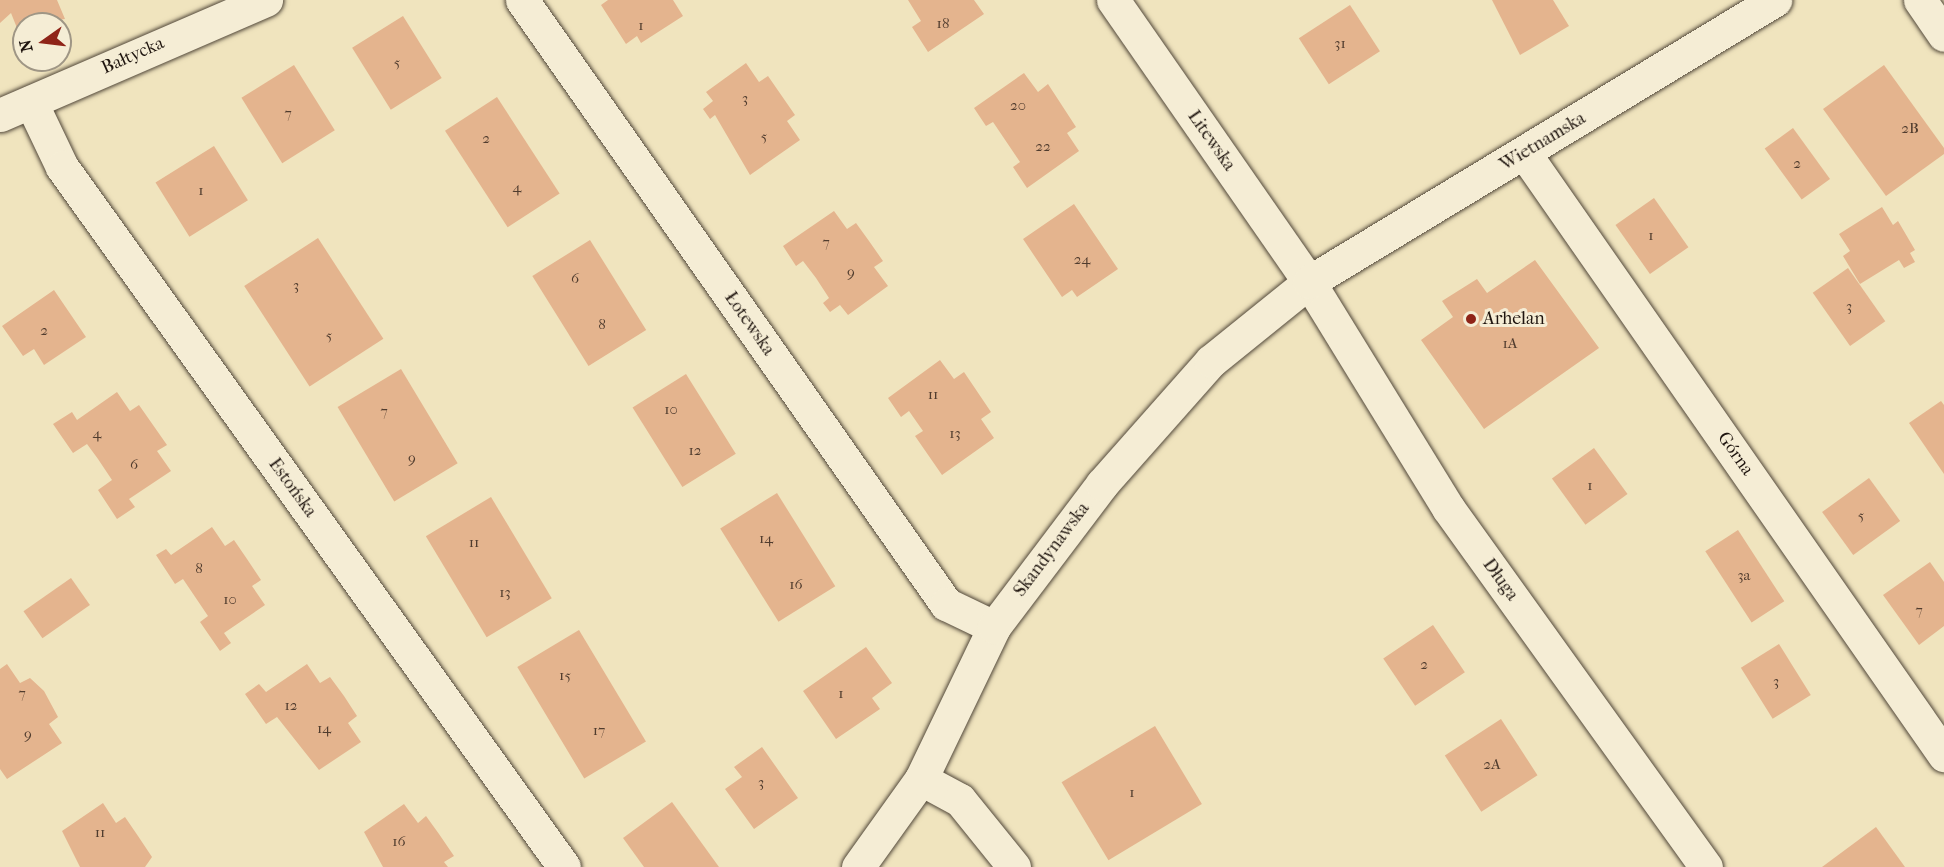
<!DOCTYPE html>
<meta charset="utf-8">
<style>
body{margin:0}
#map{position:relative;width:1944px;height:867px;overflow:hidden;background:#f0e4be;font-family:"IM FELL French Canon",serif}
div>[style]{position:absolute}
.building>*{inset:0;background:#e4b48e;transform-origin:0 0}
.roads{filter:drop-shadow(0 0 2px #52483a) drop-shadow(0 0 2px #52483a)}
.minor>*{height:33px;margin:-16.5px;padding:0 16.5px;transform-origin:16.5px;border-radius:16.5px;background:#f5edd5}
.dots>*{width:16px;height:16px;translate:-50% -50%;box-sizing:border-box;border:3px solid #f5edd5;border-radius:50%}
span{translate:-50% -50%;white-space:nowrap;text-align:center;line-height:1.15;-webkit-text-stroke:6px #f5edd5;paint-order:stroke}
.number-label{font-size:15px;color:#503c2e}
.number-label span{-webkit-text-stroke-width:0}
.street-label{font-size:18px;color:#1e140e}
.poi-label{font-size:18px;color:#1e140e}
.left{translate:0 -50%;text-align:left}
.north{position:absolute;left:12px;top:12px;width:60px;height:60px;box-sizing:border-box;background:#f5edd5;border:2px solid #9f9685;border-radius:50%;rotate:256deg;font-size:16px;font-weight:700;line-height:24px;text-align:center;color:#1e140e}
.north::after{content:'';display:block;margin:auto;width:21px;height:27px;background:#8f2418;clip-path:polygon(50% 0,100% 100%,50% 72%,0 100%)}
</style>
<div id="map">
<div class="building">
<div style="clip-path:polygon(0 0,57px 0,65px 19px,24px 24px,21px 38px,11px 13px,0 23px)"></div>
<div style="clip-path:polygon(608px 0,673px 0,683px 16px,641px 43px,637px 36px,626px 44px,601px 5px)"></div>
<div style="clip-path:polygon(908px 0,974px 0,984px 14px,928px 52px,912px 27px,921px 21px)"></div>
<div style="clip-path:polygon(1492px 0,1553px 0,1569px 26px,1520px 55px)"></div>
<div style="left:1350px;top:5px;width:55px;height:61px;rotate:57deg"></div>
<div style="left:403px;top:16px;width:73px;height:60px;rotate:58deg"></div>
<div style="clip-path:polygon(746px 63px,759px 82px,768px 76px,795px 115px,787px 121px,800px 140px,750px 175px,715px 115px,710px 119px,703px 109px,713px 101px,706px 92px)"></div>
<div style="left:294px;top:65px;width:77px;height:62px;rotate:58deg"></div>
<div style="clip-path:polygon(1884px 65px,1944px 148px,1944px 154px,1886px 196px,1823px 109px)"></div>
<div style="clip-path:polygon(1024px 73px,1038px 92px,1048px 84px,1076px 127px,1067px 133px,1079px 151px,1027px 188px,1013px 167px,1020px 162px,993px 122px,986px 126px,974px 108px)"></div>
<div style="left:497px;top:97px;width:115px;height:62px;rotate:57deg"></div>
<div style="left:1793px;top:128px;width:63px;height:35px;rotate:54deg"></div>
<div style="left:214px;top:146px;width:64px;height:69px;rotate:58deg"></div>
<div style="left:1654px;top:198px;width:60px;height:47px;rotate:55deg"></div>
<div style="clip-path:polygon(1074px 204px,1118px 269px,1077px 297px,1072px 290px,1062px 297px,1023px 239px)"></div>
<div style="clip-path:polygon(1882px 207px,1893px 225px,1898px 221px,1915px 250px,1910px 253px,1915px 262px,1904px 268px,1899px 260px,1860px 284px,1843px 256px,1850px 251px,1839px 234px)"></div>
<div style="clip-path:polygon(834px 211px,847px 229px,856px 223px,869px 241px,883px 261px,874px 267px,888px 286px,848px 315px,840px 305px,830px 312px,823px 303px,829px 298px,816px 278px,803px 261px,796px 266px,783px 246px)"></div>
<div style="left:318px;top:238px;width:120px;height:88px;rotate:57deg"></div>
<div style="left:590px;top:240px;width:106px;height:68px;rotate:58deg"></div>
<div style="clip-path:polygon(1535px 260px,1599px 348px,1484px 429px,1421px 340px,1453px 317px,1442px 301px,1477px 279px,1487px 293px)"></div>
<div style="left:1848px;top:268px;width:65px;height:43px;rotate:55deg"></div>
<div style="clip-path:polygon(54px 290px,86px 337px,44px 365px,34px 349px,23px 356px,2px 326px)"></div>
<div style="clip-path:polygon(940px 360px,954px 379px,964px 372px,991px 412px,981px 419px,994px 438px,942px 475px,915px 436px,923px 431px,909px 411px,901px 417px,888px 398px)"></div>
<div style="left:401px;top:369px;width:110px;height:74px;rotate:59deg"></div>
<div style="left:686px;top:374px;width:94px;height:63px;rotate:58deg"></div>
<div style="clip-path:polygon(117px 392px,130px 411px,139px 405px,167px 445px,157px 451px,171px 471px,129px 499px,135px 507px,117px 519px,98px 490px,112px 480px,98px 459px,87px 444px,73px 453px,53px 424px,72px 412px,77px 420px)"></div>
<div style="clip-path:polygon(1941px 401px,1944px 405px,1944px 474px,1909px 423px)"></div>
<div style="left:1594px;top:448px;width:57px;height:52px;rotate:54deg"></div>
<div style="left:1869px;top:478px;width:53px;height:58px;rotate:54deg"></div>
<div style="left:777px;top:493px;width:110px;height:67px;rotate:58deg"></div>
<div style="left:491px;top:497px;width:118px;height:76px;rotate:59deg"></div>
<div style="clip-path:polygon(212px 527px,225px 546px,234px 540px,247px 559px,261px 580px,252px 586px,265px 605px,224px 633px,231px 643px,220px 651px,200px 622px,208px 616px,183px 579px,175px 584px,156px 555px,166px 549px,171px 555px)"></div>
<div style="left:1738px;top:530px;width:85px;height:39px;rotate:57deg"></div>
<div style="clip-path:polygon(1930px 562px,1944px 582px,1944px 626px,1919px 645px,1883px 595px)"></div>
<div style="left:71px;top:578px;width:33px;height:58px;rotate:55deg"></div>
<div style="left:1433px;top:625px;width:57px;height:60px;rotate:56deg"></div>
<div style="left:579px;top:630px;width:130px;height:72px;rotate:59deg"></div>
<div style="left:1779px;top:644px;width:60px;height:45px;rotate:58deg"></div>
<div style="clip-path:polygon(866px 647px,892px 683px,872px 698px,880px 709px,836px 739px,803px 691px)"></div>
<div style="clip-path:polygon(7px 664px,20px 683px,30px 678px,44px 691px,58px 717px,49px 724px,62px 743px,7px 779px,0 769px,0 669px)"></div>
<div style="clip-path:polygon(307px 664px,320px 683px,330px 677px,344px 696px,357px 716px,348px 723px,361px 742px,319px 770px,277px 717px,266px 724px,245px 694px,259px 684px,266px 692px)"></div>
<div style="left:1501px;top:719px;width:67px;height:67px;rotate:57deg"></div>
<div style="left:1155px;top:726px;width:91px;height:109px;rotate:59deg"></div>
<div style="clip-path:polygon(762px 747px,798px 798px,754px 829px,725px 789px,742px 777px,734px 767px)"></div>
<div style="clip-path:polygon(672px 802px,719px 867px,644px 867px,623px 838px)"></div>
<div style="clip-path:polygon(103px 803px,116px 823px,125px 817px,138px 836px,152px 857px,145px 867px,80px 867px,62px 831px)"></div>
<div style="clip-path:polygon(404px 804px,418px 823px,426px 816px,439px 834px,454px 856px,444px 862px,448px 867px,383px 867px,364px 832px)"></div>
<div style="clip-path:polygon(1876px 827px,1905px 867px,1822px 867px)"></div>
</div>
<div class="roads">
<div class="minor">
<div style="left:522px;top:0;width:738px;rotate:54.93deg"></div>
<div style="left:946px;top:604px;width:53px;rotate:25.6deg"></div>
<div style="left:1113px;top:0;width:343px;rotate:55.2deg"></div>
<div style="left:1309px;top:282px;width:265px;rotate:58.4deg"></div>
<div style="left:1448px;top:508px;width:442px;rotate:54.3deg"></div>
<div style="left:1920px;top:0;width:42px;rotate:55.6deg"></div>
<div style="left:31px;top:102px;width:72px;rotate:64.5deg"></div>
<div style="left:62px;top:167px;width:861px;rotate:54.35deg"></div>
<div style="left:0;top:115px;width:290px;rotate:-23.4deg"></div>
<div style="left:1525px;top:154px;width:733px;rotate:55.12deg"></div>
<div style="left:921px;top:779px;width:44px;rotate:28.3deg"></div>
<div style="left:960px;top:800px;width:86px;rotate:51.1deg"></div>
<div style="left:858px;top:867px;width:108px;rotate:-54.4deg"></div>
<div style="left:921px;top:779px;width:169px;rotate:-64.3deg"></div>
<div style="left:994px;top:627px;width:179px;rotate:-52.9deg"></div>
<div style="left:1102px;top:484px;width:164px;rotate:-48.5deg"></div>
<div style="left:1211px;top:361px;width:126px;rotate:-38.9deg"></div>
<div style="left:1309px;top:282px;width:545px;rotate:-31.18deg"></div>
</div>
</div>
<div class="dots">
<div style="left:1471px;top:319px;background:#8f2418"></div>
</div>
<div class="number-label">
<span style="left:943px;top:24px">18</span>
<span style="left:641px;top:26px">1</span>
<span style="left:1340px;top:44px">31</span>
<span style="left:397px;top:63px">5</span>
<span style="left:745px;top:99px">3</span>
<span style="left:1018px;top:106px">20</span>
<span style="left:288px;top:114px">7</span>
<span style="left:1910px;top:129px">2B</span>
<span style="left:764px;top:137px">5</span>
<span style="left:486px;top:139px">2</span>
<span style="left:1043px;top:147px">22</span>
<span style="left:1797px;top:164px">2</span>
<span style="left:517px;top:188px">4</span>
<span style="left:201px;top:191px">1</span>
<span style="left:1651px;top:236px">1</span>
<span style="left:826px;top:243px">7</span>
<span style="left:1082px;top:260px">24</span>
<span style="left:851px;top:273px">9</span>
<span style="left:575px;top:279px">6</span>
<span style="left:296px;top:286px">3</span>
<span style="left:1849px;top:307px">3</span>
<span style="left:602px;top:325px">8</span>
<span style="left:44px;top:331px">2</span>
<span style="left:329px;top:336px">5</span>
<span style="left:1510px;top:344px">1A</span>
<span style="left:933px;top:395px">11</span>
<span style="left:671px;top:410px">10</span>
<span style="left:384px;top:412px">7</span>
<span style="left:97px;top:434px">4</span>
<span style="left:955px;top:434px">13</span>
<span style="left:695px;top:451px">12</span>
<span style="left:412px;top:459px">9</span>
<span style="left:134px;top:465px">6</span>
<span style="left:1590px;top:486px">1</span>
<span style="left:1861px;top:516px">5</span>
<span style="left:766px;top:539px">14</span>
<span style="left:474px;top:543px">11</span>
<span style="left:199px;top:569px">8</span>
<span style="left:1744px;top:576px">3a</span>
<span style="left:796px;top:585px">16</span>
<span style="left:505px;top:593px">13</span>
<span style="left:230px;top:600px">10</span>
<span style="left:1919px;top:611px">7</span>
<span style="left:1424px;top:665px">2</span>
<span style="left:565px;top:676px">15</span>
<span style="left:1776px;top:682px">3</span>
<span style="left:22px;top:694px">7</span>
<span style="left:841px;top:694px">1</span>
<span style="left:291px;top:706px">12</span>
<span style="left:324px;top:729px">14</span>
<span style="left:599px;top:731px">17</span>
<span style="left:28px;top:735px">9</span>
<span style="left:1492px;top:765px">2A</span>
<span style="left:761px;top:783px">3</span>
<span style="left:1132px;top:793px">1</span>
<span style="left:100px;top:833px">11</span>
<span style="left:399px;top:842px">16</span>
</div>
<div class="street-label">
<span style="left:133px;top:56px;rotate:-24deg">Bałtycka</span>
<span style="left:1211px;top:141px;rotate:55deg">Litewska</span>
<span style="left:1543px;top:142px;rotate:-31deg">Wietnamska</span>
<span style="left:749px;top:324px;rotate:55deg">Łotewska</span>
<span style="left:1735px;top:454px;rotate:55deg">Górna</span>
<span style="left:292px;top:488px;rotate:54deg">Estońska</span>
<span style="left:1052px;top:550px;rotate:-53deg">Skandynawska</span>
<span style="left:1500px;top:580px;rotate:54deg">Długa</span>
</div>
<div class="poi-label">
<span class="left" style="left:1483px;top:319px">Arhelan</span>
</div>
<div class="north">N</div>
</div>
